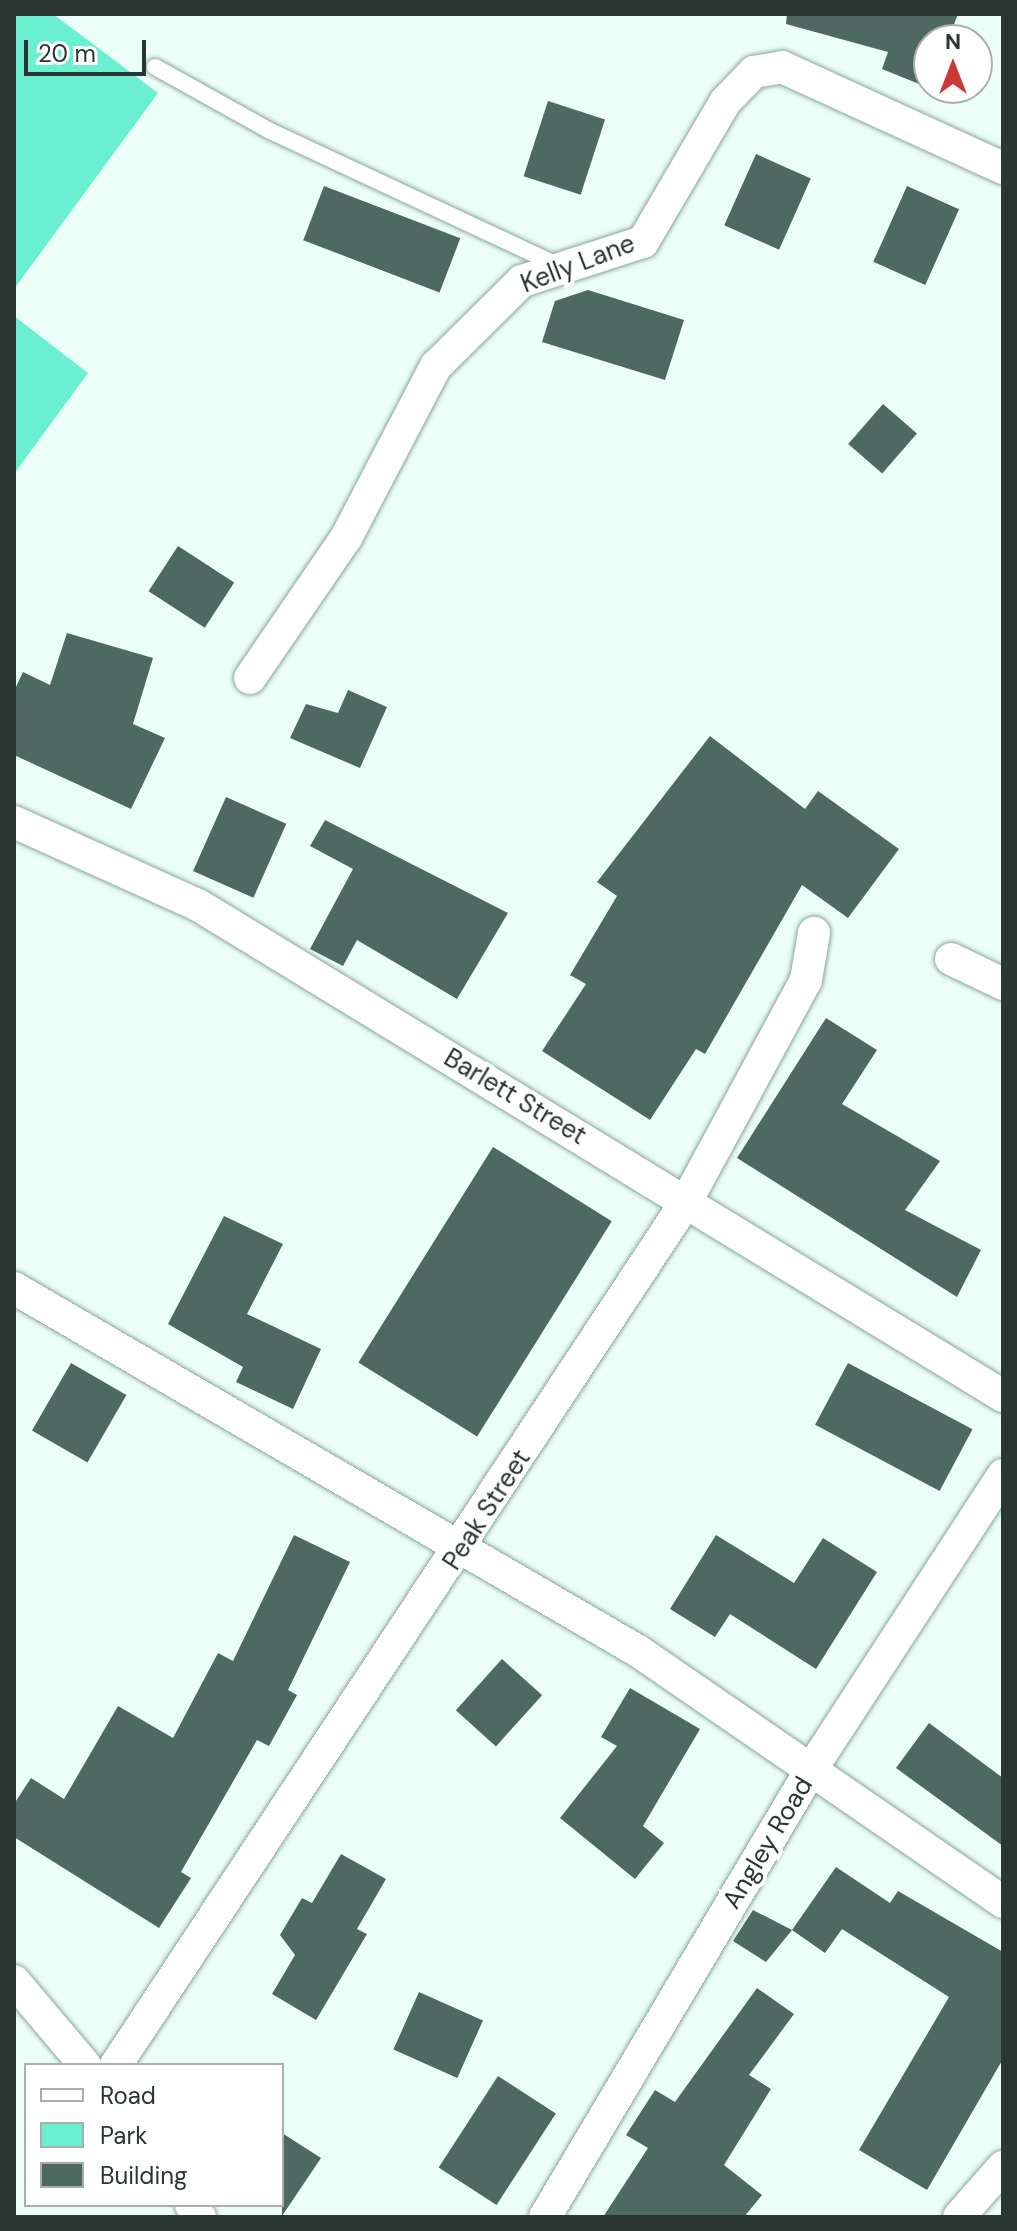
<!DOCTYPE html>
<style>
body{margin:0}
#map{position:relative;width:1017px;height:2231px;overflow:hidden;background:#ebfef8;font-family:"DM Sans",sans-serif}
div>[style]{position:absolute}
.green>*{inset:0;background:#6af0d1}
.building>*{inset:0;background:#4e6962;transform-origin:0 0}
.roads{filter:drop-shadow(0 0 2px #89a69e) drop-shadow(0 0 2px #89a69e)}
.service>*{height:16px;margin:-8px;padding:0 8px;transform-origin:8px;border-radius:8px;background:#fff}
.minor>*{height:32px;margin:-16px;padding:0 16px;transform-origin:16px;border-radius:16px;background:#fff}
span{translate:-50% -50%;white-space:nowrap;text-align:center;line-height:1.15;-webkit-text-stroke:8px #fff;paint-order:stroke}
.street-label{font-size:26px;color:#2a3632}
.frame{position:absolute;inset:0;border:16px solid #2a3632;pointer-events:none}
.legend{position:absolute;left:24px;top:2063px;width:260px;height:144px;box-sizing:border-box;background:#fff;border:2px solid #aaafad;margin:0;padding:10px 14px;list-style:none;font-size:24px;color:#2a3632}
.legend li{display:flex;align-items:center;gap:16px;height:40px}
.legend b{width:40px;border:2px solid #aaafad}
.north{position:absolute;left:913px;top:24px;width:80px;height:80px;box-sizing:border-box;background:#fff;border:2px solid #aaafad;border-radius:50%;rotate:0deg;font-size:22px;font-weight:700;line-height:32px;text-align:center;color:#2a3632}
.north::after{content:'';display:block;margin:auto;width:28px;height:36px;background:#c83937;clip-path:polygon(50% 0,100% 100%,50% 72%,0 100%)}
.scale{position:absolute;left:24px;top:40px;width:122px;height:36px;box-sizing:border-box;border:4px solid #2a3632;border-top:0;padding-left:10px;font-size:24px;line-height:28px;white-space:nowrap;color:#2a3632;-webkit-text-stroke:6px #fff;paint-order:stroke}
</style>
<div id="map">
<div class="green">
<div style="clip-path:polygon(14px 14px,53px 14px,158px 93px,14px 289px)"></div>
<div style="clip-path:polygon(14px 316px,88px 373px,14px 474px)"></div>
</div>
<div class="building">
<div style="clip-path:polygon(787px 14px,958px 14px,948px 40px,929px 40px,929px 88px,882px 69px,888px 52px,786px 24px)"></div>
<div style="left:548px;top:101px;width:60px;height:79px;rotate:18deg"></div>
<div style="left:756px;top:154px;width:60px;height:78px;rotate:24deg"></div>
<div style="left:324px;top:186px;width:146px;height:58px;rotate:21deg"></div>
<div style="left:907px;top:186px;width:57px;height:83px;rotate:24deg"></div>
<div style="clip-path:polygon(588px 290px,684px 320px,665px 380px,542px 342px,555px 301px)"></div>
<div style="left:883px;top:404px;width:45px;height:53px;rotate:41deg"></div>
<div style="left:178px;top:546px;width:67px;height:54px;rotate:33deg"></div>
<div style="clip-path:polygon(67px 633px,153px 658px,133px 724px,165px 738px,131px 809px,14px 755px,14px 691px,23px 672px,50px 685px)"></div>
<div style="clip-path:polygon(348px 690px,387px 707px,360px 768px,290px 738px,306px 704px,338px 713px)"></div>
<div style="clip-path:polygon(710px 736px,805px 809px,818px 791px,899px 849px,848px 918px,802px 885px,705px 1054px,696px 1049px,650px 1120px,542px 1051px,586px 984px,570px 975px,617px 896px,597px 882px)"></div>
<div style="left:226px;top:797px;width:66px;height:81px;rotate:24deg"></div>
<div style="clip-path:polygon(325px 820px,508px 913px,457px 999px,357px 940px,343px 966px,310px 949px,353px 869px,310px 846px)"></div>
<div style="clip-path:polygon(826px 1018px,877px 1050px,842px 1104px,940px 1161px,905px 1210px,981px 1250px,957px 1297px,737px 1158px)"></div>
<div style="left:493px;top:1147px;width:140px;height:254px;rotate:32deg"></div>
<div style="clip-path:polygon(224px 1216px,283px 1244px,247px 1314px,321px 1349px,293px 1409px,236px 1382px,243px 1367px,168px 1324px)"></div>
<div style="left:71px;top:1363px;width:64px;height:78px;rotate:30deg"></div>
<div style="left:848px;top:1363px;width:141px;height:70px;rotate:28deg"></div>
<div style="clip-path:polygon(294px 1535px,350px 1562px,288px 1690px,297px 1695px,269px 1746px,257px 1740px,181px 1872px,191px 1878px,159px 1928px,14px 1837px,14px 1804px,31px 1778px,64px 1799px,118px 1706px,173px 1738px,218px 1653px,233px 1661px)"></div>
<div style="clip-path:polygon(716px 1535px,794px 1583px,823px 1538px,877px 1572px,816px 1669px,730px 1614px,715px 1637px,670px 1609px)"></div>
<div style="left:502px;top:1659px;width:54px;height:69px;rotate:42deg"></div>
<div style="clip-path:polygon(630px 1688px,700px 1729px,643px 1826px,664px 1843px,635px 1879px,560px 1818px,617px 1746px,601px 1737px)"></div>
<div style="clip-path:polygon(929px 1723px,1003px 1778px,1003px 1846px,896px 1768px)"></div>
<div style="clip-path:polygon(341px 1854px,386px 1879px,357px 1929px,367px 1934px,316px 2020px,272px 1994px,295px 1955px,280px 1935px,302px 1898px,312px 1903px)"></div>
<div style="clip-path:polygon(836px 1867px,890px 1903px,898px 1891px,1003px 1952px,1003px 2059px,927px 2190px,859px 2150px,949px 1997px,842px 1929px,825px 1953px,792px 1930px)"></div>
<div style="clip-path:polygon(753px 1910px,792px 1930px,766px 1962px,733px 1941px)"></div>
<div style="clip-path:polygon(757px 1988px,794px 2014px,749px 2075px,771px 2089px,724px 2165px,762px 2195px,744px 2217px,603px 2217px,648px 2148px,626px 2135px,655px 2090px,675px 2102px)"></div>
<div style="left:419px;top:1992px;width:70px;height:63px;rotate:24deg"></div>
<div style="left:498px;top:2076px;width:69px;height:109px;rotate:33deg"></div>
<div style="clip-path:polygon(282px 2133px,321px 2158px,282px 2216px)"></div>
</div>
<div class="roads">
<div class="service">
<div style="left:155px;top:67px;width:132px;rotate:29.1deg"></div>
<div style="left:270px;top:131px;width:319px;rotate:25deg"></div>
</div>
<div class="minor">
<div style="left:250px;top:678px;width:170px;rotate:-55.6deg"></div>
<div style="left:346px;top:538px;width:194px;rotate:-62.4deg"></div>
<div style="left:436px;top:366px;width:121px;rotate:-44.7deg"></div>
<div style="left:522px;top:281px;width:127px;rotate:-17.9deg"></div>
<div style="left:643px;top:242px;width:162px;rotate:-59.6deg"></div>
<div style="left:725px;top:102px;width:42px;rotate:-46deg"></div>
<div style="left:754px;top:72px;width:28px;rotate:-10deg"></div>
<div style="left:782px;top:67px;width:243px;rotate:24.6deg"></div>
<div style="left:14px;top:822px;width:202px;rotate:24.3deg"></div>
<div style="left:198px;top:905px;width:943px;rotate:31.38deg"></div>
<div style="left:951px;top:959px;width:58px;rotate:25.7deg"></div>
<div style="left:14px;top:1288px;width:722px;rotate:30.19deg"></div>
<div style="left:638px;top:1651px;width:443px;rotate:34.5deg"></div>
<div style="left:14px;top:1981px;width:110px;rotate:49.8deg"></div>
<div style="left:116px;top:2065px;width:1034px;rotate:-56.56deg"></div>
<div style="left:686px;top:1202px;width:252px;rotate:-61.6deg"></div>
<div style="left:806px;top:980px;width:48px;rotate:-80.3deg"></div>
<div style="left:191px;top:2205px;width:15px;rotate:53deg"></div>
<div style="left:545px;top:2217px;width:522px;rotate:-59.26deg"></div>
<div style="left:812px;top:1768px;width:350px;rotate:-56.9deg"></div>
<div style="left:959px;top:2217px;width:67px;rotate:-48.7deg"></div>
</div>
</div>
<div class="street-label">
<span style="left:578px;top:264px;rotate:-21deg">Kelly Lane</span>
<span style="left:515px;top:1097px;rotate:31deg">Barlett Street</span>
<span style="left:487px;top:1510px;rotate:-57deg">Peak Street</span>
<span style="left:768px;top:1843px;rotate:-59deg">Angley Road</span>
</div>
<div class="frame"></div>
<ul class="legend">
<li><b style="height:10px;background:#fff"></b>Road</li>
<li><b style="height:22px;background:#6af0d1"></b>Park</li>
<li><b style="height:22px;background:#4e6962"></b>Building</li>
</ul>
<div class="north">N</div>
<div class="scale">20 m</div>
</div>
